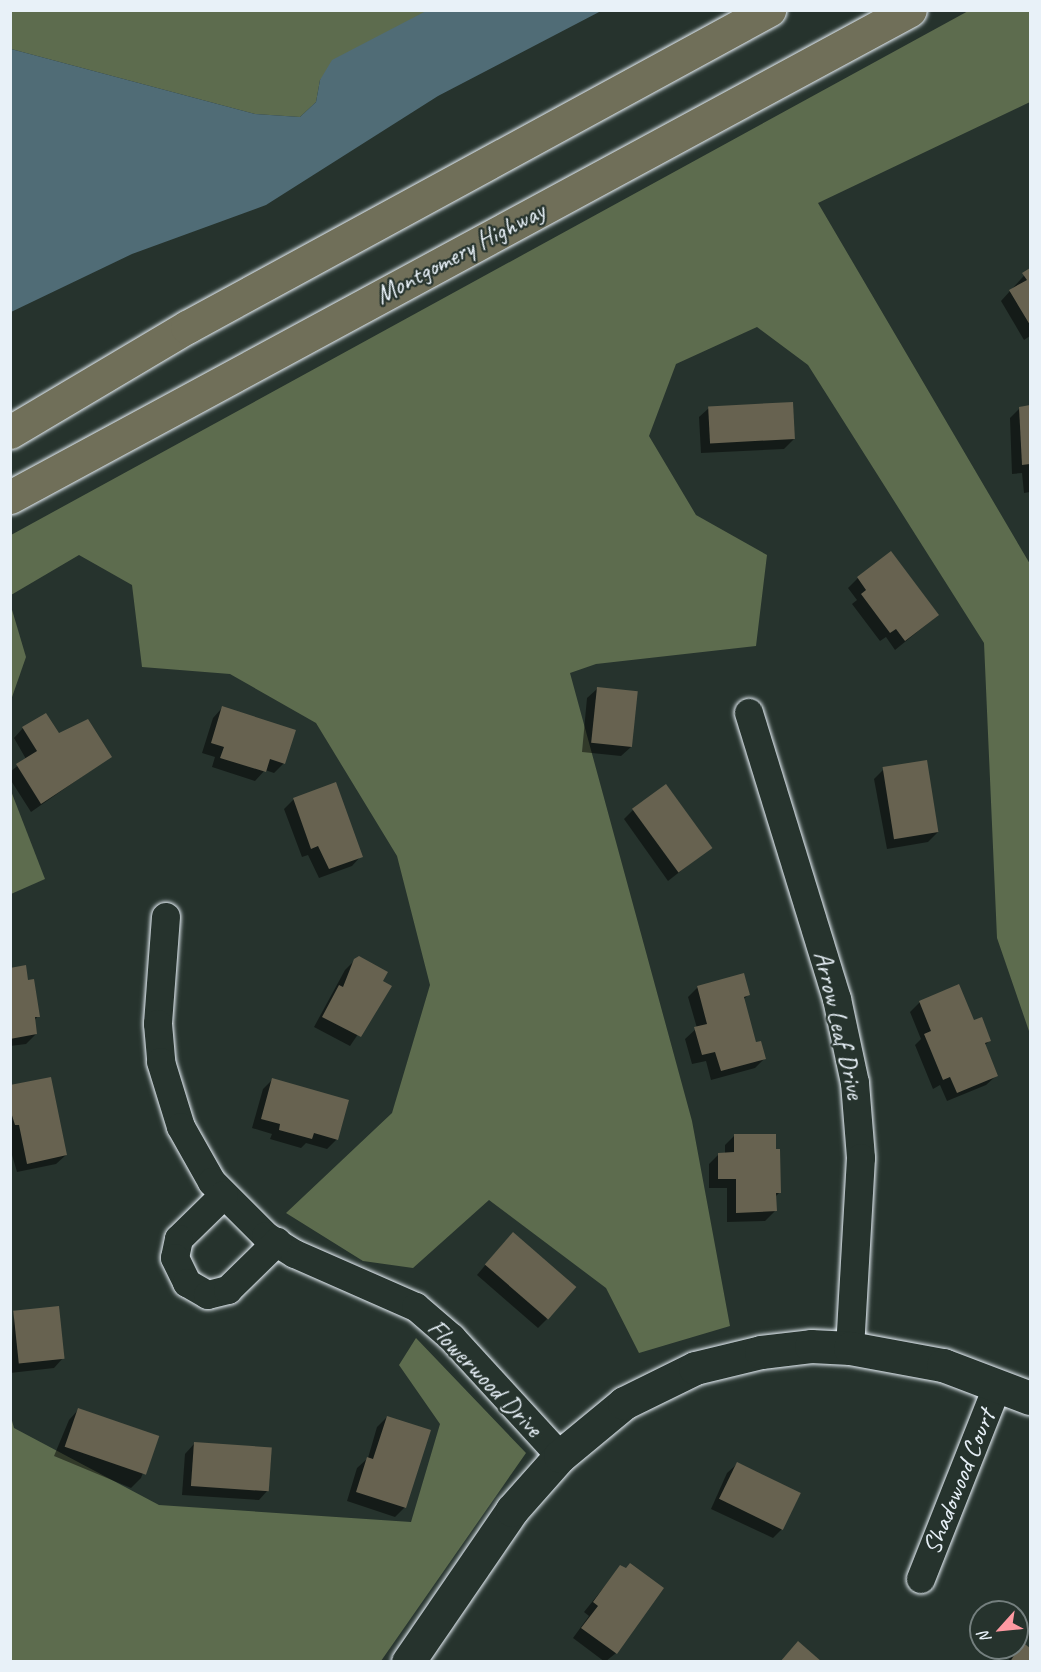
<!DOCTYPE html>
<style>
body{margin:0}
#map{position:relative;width:1041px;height:1672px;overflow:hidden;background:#26332d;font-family:Caveat,sans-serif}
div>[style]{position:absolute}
.green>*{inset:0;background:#5d6c4e}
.water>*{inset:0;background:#506c76}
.shadow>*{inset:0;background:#0007}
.building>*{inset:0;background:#676250;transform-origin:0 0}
.roads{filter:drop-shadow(0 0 2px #e8f1f8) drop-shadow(0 0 2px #e8f1f8)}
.street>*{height:28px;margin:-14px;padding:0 14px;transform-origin:14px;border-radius:14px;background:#26332d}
.secondary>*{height:33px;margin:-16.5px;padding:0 16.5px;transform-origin:16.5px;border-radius:16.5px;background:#26332d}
.primary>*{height:33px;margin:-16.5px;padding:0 16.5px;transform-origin:16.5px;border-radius:16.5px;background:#706f59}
span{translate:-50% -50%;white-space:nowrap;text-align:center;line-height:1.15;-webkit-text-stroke:4.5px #26332d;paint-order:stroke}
.street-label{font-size:26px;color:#e8f1f8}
.frame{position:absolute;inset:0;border:12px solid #e8f1f8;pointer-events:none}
.north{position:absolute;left:969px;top:1600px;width:60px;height:60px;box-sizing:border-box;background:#26332d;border:2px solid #747f7e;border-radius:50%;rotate:243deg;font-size:16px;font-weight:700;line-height:24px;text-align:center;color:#e8f1f8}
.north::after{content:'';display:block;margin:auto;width:21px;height:27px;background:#ff9aa2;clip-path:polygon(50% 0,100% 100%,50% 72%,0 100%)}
</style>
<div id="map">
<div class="green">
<div style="clip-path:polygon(970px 10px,1030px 11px,1030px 102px,818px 203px,1030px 564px,1030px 1034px,997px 938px,984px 643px,808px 365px,757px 327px,676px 364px,649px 436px,696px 515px,767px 555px,756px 646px,596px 664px,570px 673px,692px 1121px,730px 1326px,639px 1353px,606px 1288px,489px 1200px,413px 1268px,363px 1261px,286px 1213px,392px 1113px,430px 985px,397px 856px,316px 723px,230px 674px,142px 667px,132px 585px,79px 555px,11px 595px,11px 535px)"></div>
<div style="clip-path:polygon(10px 11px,428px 11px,320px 80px,316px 102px,300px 117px,255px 114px,11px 49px)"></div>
<div style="clip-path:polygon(10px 603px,26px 657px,11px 700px,10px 700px)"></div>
<div style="clip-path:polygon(11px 791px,45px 879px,11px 894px,10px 893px)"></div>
<div style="clip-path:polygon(416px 1338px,526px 1453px,381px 1661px,11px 1661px,11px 1417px,14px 1428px,159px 1505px,411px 1522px,440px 1424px,399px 1365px)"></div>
</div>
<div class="water">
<div style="clip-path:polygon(428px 10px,601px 11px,438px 96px,266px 205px,132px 254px,11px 312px,11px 49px,255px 114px,300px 117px,316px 102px,320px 80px,332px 60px)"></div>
</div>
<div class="shadow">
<div style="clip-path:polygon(1030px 269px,1030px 336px,1024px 340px,1001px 301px)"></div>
<div style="clip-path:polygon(1030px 407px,1030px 492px,1024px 493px,1022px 473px,1012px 474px,1010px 418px,1020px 408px)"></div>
<div style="clip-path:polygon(709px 408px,794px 439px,784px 449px,701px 453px,699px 417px)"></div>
<div style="clip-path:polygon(858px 578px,938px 615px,895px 650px,886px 637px,880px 641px,852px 604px,857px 600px,848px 588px)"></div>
<div style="clip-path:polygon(597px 689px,631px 747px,621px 756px,582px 752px,587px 698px)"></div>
<div style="clip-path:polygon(222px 708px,284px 763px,274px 773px,265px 770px,255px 781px,212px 767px,215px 757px,202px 753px,213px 718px)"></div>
<div style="clip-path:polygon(23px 728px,59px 735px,110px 757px,31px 812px,10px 779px,10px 772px,26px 759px,14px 738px)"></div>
<div style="clip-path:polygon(884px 769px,938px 832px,928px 842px,887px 849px,874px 779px)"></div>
<div style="clip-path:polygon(294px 799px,361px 856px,352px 866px,319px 878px,308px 855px,302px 857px,284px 809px)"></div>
<div style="clip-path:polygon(633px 810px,710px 848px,668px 881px,624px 819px)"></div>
<div style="clip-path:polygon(355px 960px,390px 987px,350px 1046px,314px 1027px,345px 970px)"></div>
<div style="clip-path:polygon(10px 969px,27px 982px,38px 1016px,34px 1021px,36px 1034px,26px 1044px,10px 1046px)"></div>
<div style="clip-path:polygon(698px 987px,748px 995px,743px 1000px,755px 1044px,764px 1059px,755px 1068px,711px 1080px,706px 1061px,692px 1064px,685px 1039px,697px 1028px,688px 997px)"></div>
<div style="clip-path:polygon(920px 1002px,973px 1022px,990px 1040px,984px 1046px,996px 1076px,986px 1085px,947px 1101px,940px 1085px,933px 1089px,915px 1045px,921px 1039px,910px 1012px)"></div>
<div style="clip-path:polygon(273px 1079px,337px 1139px,327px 1149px,306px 1143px,301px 1148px,270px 1139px,272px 1134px,252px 1128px,263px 1089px)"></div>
<div style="clip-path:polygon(10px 1088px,66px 1155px,56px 1164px,17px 1172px,10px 1148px)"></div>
<div style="clip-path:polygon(734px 1136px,780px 1192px,775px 1197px,775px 1211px,765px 1221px,727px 1222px,727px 1188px,709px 1188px,709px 1164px,719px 1154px,725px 1154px,725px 1145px)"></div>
<div style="clip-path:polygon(503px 1244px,547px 1319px,538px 1328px,477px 1275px)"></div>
<div style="clip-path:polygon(14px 1312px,63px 1358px,54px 1368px,10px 1373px)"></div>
<div style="clip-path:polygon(78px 1410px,157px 1437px,141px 1478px,131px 1488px,54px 1456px,69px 1420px)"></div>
<div style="clip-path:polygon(387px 1417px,405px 1507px,395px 1517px,347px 1501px,357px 1468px,368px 1458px,377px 1427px)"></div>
<div style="clip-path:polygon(194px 1444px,268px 1490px,259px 1500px,182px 1495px,185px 1454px)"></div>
<div style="clip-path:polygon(737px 1464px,783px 1528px,773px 1538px,711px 1509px,727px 1473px)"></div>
<div style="clip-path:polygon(621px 1566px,616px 1653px,605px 1662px,573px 1638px,589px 1616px,584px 1612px)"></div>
<div style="clip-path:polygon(1022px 1643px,1030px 1649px,1030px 1662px,1007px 1662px)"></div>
</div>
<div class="building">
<div style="clip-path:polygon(1030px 268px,1030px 325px,1009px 290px,1027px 280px,1022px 273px)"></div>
<div style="left:793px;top:402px;width:37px;height:85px;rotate:87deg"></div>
<div style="clip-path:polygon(1030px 405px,1030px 464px,1022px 465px,1019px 407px)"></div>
<div style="clip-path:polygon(891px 551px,939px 615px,905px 641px,896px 629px,890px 633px,861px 594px,866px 590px,857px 577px)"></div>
<div style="left:597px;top:687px;width:41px;height:56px;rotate:6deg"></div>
<div style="clip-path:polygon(222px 706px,296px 730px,285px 764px,270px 759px,266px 772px,220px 758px,224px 747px,211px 743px)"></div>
<div style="clip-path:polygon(46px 713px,59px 733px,88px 719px,112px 757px,41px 804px,16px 764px,37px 751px,22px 727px)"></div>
<div style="left:927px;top:760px;width:73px;height:45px;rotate:81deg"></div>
<div style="clip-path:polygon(336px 782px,363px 857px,329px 869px,318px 846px,311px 849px,293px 798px)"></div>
<div style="left:666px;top:784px;width:79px;height:42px;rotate:54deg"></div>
<div style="clip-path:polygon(359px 956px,388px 972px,383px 981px,392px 986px,361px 1037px,322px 1017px,339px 985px,343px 987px,354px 959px)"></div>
<div style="clip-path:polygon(26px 965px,28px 980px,34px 979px,40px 1017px,35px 1017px,37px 1034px,10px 1039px,10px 968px)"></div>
<div style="clip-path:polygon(744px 973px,750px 995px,744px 997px,756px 1042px,761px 1041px,766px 1059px,721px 1071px,715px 1052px,702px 1055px,694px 1027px,707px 1024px,697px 986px)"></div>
<div style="clip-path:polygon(959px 984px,974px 1020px,982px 1017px,991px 1041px,985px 1043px,998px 1076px,957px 1093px,950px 1077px,943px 1080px,924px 1034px,931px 1031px,919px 1001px)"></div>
<div style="clip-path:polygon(51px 1077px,67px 1155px,27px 1164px,19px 1125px,15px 1125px,10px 1109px,10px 1085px)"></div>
<div style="clip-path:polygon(272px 1078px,349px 1100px,338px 1140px,314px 1133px,312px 1139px,279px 1130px,280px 1124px,261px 1119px)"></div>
<div style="clip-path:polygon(734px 1134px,776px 1134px,776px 1149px,780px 1149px,781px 1193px,776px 1193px,777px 1211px,736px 1213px,736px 1179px,718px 1179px,718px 1153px,734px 1152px)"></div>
<div style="left:513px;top:1232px;width:84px;height:43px;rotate:41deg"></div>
<div style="left:59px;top:1306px;width:53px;height:46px;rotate:84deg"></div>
<div style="left:78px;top:1408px;width:86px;height:41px;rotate:19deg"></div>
<div style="clip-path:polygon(387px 1416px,431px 1430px,406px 1508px,356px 1492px,367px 1457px,373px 1459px)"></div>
<div style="left:194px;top:1442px;width:78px;height:44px;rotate:4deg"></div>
<div style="left:737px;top:1462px;width:71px;height:41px;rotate:26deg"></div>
<div style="clip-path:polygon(630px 1563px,664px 1588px,617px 1654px,581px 1628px,598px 1606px,593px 1602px,620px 1565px,626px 1568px)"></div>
<div style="clip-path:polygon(798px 1641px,822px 1662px,780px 1662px)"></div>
<div style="clip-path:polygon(1022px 1642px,1030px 1648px,1030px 1662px,1010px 1662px)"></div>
</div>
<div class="roads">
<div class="street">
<div style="left:749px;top:713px;width:299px;rotate:72.9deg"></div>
<div style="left:837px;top:999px;width:86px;rotate:77.9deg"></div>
<div style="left:855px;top:1083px;width:75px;rotate:85.4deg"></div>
<div style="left:861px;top:1158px;width:190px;rotate:93.3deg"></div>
<div style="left:166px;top:917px;width:107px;rotate:94.3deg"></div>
<div style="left:158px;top:1024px;width:38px;rotate:85deg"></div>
<div style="left:161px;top:1062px;width:68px;rotate:72.9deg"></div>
<div style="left:181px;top:1127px;width:63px;rotate:60.6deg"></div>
<div style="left:212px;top:1182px;width:76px;rotate:45deg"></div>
<div style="left:266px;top:1236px;width:34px;rotate:32deg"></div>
<div style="left:295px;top:1254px;width:132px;rotate:23.7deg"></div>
<div style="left:416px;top:1307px;width:48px;rotate:40.7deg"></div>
<div style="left:452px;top:1338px;width:160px;rotate:47.5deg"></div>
<div style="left:224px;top:1195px;width:63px;rotate:135.6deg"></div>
<div style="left:179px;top:1239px;width:19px;rotate:102deg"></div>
<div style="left:175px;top:1258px;width:28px;rotate:64deg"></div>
<div style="left:187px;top:1283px;width:24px;rotate:30deg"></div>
<div style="left:208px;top:1295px;width:21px;rotate:-14deg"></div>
<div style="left:228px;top:1290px;width:69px;rotate:-44.4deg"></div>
<div style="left:921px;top:1579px;width:209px;rotate:-68.4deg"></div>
</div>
<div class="secondary">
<div style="left:408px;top:1662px;width:184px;rotate:-55.6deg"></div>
<div style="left:512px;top:1510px;width:72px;rotate:-48.4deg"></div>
<div style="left:560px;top:1456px;width:83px;rotate:-39.6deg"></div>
<div style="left:624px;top:1403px;width:79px;rotate:-26.2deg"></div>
<div style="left:695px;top:1368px;width:68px;rotate:-13.6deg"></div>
<div style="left:761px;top:1352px;width:50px;rotate:-6.8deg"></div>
<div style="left:811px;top:1346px;width:39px;rotate:3deg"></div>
<div style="left:850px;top:1348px;width:95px;rotate:10.4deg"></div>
<div style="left:943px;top:1365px;width:93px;rotate:20.8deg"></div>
</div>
<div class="primary">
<div style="left:10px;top:432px;width:206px;rotate:-30.7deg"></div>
<div style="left:187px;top:327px;width:663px;rotate:-28.58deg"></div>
<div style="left:10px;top:497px;width:1023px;rotate:-28.42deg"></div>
</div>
</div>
<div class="street-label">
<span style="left:460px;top:253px;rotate:-28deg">Montgomery Highway</span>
<span style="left:839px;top:1025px;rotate:77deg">Arrow Leaf Drive</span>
<span style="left:485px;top:1378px;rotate:46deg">Flowerwood Drive</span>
<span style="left:959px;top:1482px;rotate:-68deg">Shadowood Court</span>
</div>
<div class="frame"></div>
<div class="north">N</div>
</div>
